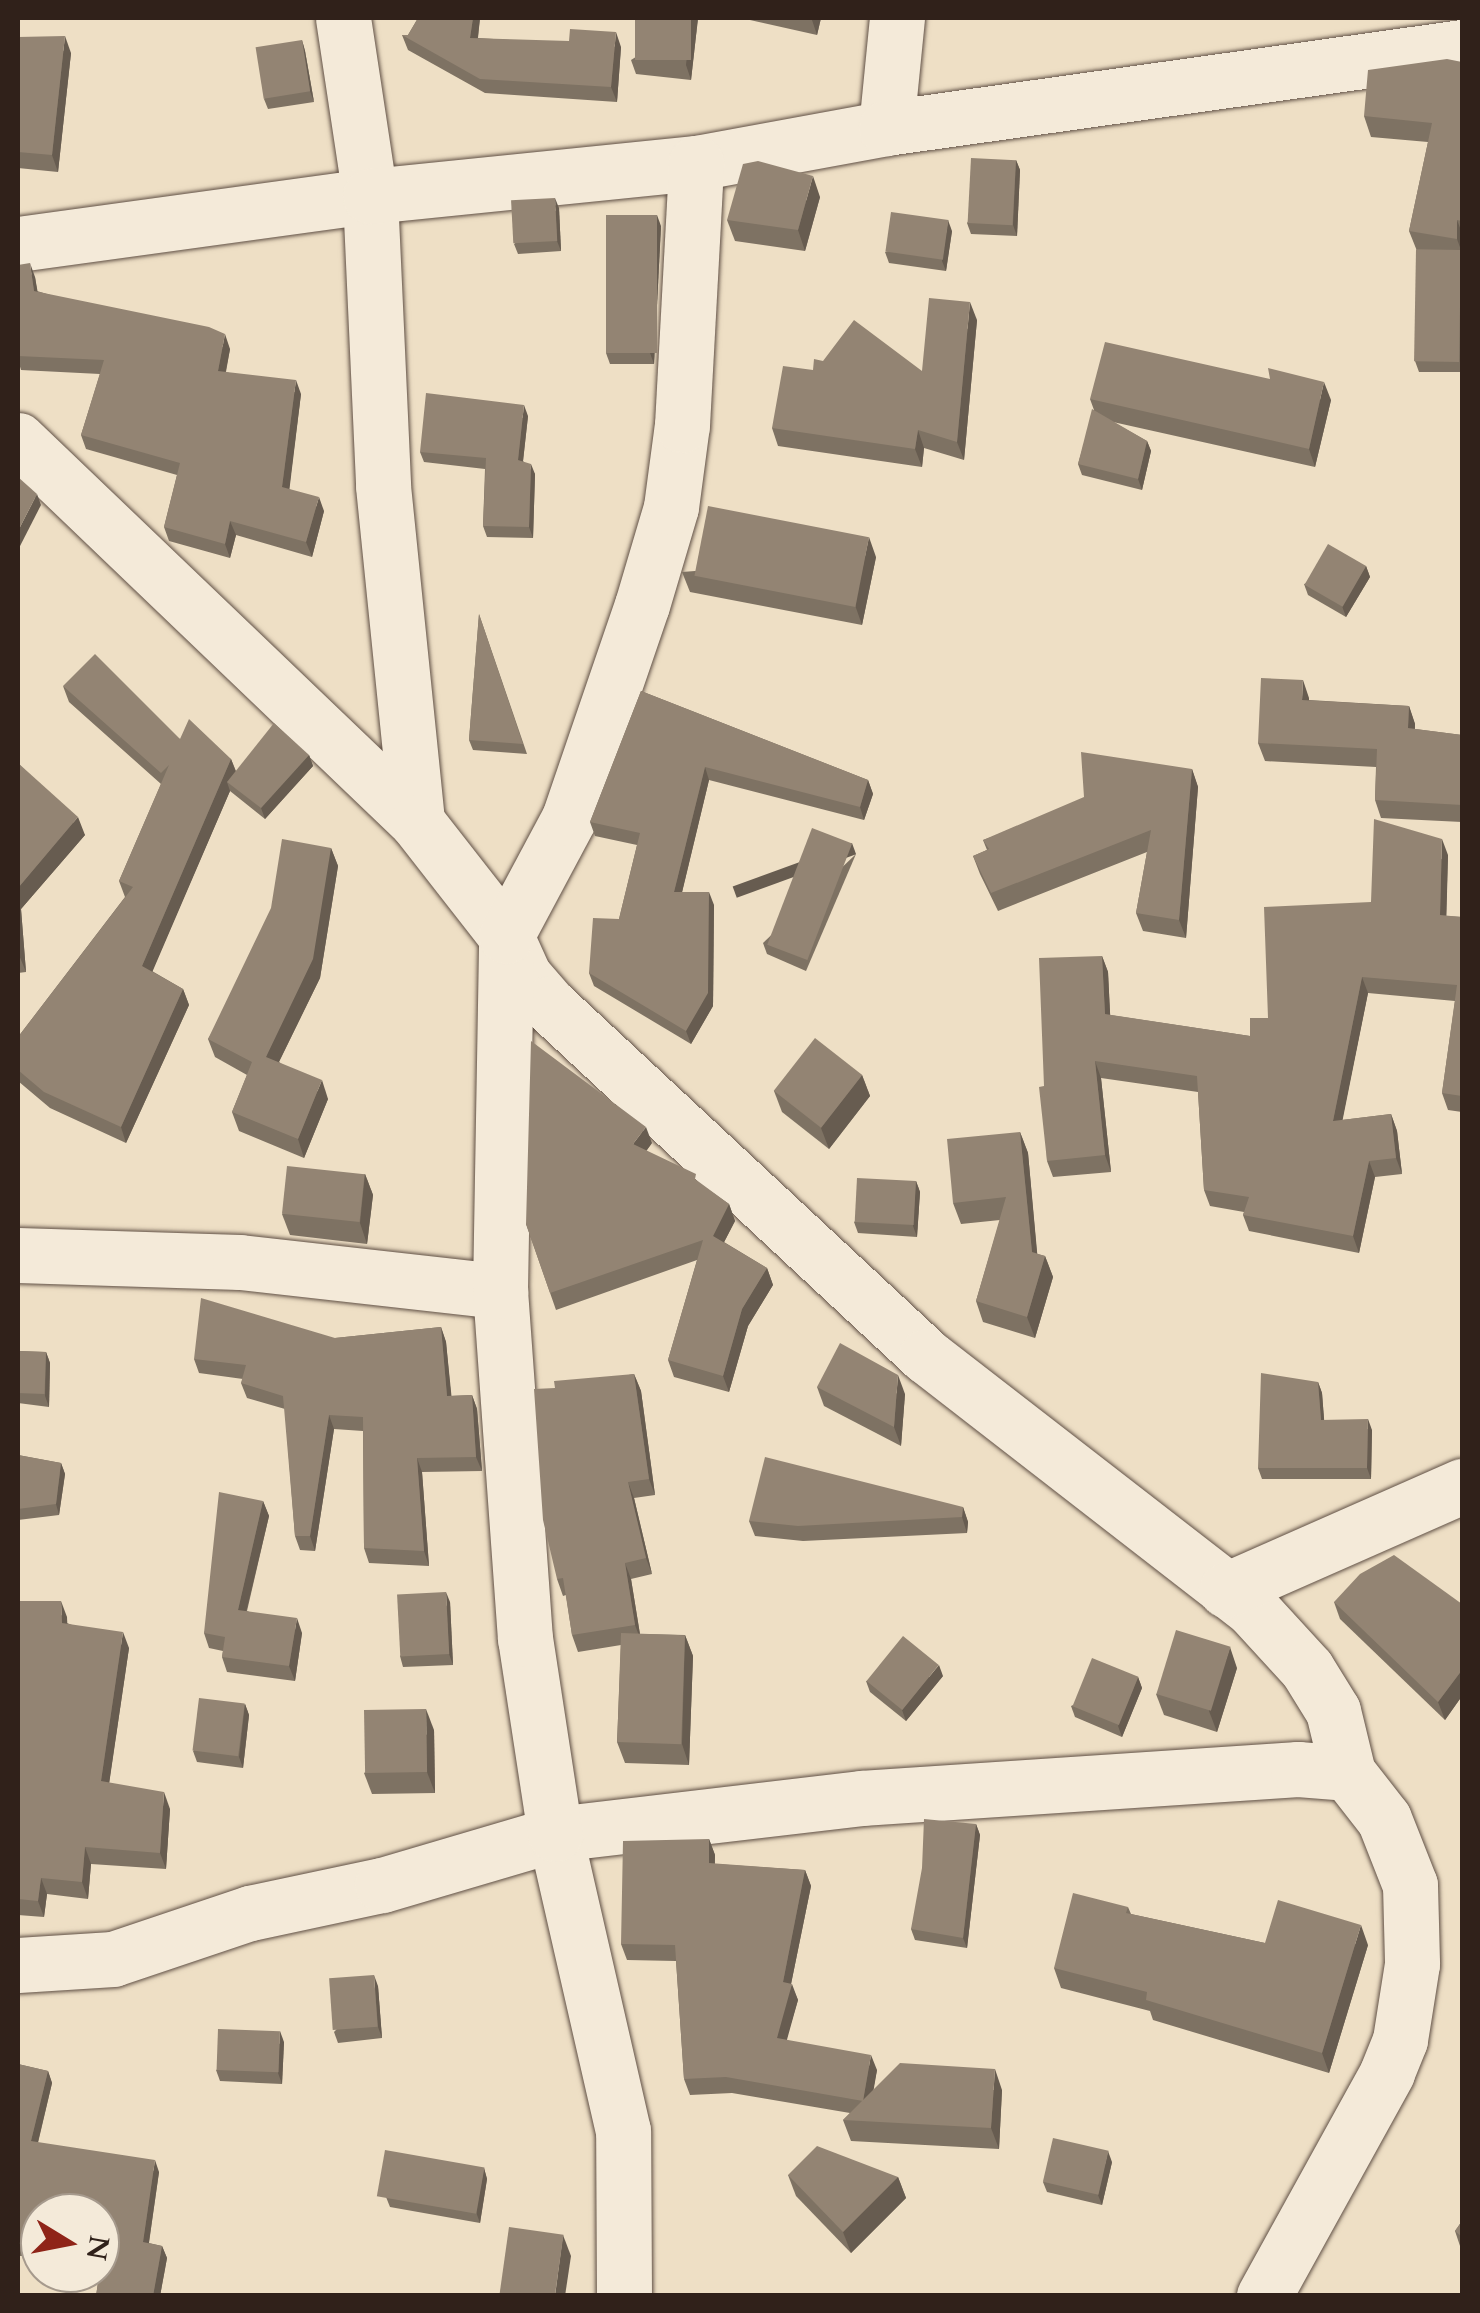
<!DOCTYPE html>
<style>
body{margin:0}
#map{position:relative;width:1480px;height:2313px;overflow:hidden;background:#eedfc5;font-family:Cardo,serif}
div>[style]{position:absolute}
.roads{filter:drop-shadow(0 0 2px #605045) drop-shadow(0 0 2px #605045)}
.minor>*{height:55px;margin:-27.5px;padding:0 27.5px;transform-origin:27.5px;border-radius:27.5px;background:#f4ead9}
.wall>*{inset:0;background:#7e7263}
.shaded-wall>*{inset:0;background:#675c50;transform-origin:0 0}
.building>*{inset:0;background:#938473;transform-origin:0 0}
span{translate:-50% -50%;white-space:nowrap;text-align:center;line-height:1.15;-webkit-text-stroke:8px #f4ead9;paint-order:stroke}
.frame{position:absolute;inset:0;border:20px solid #30211a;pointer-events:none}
.north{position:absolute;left:20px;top:2193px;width:100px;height:100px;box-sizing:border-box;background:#f4ead9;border:2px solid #a69a8d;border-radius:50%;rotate:100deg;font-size:28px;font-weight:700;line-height:40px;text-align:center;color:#30211a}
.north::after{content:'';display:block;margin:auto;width:35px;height:45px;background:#8f2418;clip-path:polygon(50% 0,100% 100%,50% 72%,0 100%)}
</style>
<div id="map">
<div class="roads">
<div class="minor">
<div style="left:343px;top:18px;width:180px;rotate:81.4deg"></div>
<div style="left:370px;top:196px;width:290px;rotate:87.4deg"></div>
<div style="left:383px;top:486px;width:338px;rotate:84.2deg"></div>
<div style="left:886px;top:128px;width:111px;rotate:-84.3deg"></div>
<div style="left:18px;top:244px;width:355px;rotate:-7.8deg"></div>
<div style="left:370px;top:196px;width:328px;rotate:-5.8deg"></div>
<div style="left:696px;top:163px;width:193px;rotate:-10.4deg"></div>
<div style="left:886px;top:128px;width:582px;rotate:-8deg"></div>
<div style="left:18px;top:440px;width:552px;rotate:43.75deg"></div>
<div style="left:417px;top:822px;width:145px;rotate:52deg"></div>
<div style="left:506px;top:936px;width:44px;rotate:65.8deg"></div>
<div style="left:524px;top:976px;width:37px;rotate:49deg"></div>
<div style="left:548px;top:1004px;width:517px;rotate:42.96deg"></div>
<div style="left:926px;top:1356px;width:414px;rotate:37.8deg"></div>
<div style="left:1253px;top:1610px;width:80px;rotate:47.5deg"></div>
<div style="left:1307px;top:1669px;width:49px;rotate:58.2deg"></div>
<div style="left:1333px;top:1711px;width:64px;rotate:76.4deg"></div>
<div style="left:1348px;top:1773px;width:58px;rotate:52deg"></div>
<div style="left:1384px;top:1819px;width:71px;rotate:68.5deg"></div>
<div style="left:1410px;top:1885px;width:79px;rotate:88.5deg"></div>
<div style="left:1412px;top:1964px;width:77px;rotate:99deg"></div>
<div style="left:1400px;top:2040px;width:35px;rotate:112deg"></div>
<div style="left:1387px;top:2073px;width:255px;rotate:118.9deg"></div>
<div style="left:18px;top:1255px;width:222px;rotate:1.8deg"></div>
<div style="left:240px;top:1262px;width:262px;rotate:6.4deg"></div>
<div style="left:1226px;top:1590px;width:258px;rotate:-23.8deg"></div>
<div style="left:18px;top:1965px;width:95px;rotate:-3.6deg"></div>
<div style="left:113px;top:1959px;width:145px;rotate:-18.6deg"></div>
<div style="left:250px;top:1913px;width:135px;rotate:-12deg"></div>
<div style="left:382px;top:1885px;width:180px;rotate:-16.4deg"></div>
<div style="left:555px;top:1834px;width:308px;rotate:-6.7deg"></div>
<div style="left:861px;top:1798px;width:438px;rotate:-3.8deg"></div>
<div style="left:1298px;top:1769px;width:50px;rotate:4.6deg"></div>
<div style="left:624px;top:2296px;width:165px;rotate:-90.3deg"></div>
<div style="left:623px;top:2131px;width:305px;rotate:-102.9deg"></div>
<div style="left:555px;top:1834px;width:197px;rotate:-98.7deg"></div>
<div style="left:525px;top:1639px;width:349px;rotate:-94.1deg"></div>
<div style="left:500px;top:1291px;width:355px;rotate:-89deg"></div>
<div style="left:506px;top:936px;width:134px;rotate:-61.9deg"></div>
<div style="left:569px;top:818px;width:225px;rotate:-71.1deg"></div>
<div style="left:642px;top:605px;width:102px;rotate:-73.5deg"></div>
<div style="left:671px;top:507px;width:83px;rotate:-82.4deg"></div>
<div style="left:682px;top:425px;width:262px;rotate:-86.9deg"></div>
</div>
</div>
<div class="wall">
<div style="clip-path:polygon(418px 18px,480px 18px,478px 38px,621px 47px,617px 102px,485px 93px,408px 50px,402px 35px,408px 35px)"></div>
<div style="clip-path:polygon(698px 18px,691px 80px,636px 74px,631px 60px)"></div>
<div style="clip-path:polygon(741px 18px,821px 18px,817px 35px)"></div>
<div style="clip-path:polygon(18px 37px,71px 53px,58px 172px,18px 168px)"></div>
<div style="clip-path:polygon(302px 40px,305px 51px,314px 102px,268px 109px,264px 99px)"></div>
<div style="clip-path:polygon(1462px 62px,1462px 372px,1419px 372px,1415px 361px,1434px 254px,1417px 251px,1409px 231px,1428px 142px,1371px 137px,1364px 116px)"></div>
<div style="clip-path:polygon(1016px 160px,1020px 170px,1017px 236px,971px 234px,967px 223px)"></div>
<div style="clip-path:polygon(820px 197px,805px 251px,735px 241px,727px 220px)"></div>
<div style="clip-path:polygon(559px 208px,561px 251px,518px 254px,514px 244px)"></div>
<div style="clip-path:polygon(661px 226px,654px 364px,610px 364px,606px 353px)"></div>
<div style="clip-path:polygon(952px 231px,946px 271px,889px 263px,885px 252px)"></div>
<div style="clip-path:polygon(18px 265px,35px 277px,37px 291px,230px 349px,226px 372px,301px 394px,289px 489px,324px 511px,312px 557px,236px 535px,230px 558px,169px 541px,164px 527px,177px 475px,86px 449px,81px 435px,100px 374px,21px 370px,18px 360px)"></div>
<div style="clip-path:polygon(977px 320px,964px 460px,924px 448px,922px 467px,778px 446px,772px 428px,813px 370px,922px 371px)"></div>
<div style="clip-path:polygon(1090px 399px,1331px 400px,1315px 467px,1113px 422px,1147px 441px,1151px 451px,1142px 490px,1082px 475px,1078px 464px,1094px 410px)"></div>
<div style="clip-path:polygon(528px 416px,523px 461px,535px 474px,533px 538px,487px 537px,483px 526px,485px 469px,424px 462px,420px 452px)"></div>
<div style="clip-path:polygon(876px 557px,862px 625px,690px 592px,682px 572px)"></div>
<div style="clip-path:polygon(1366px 566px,1370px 577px,1346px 617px,1308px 595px,1304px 584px)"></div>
<div style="clip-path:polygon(479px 614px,527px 754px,473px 750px,469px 740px)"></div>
<div style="clip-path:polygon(63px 686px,180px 739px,231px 759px,236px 771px,309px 755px,313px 766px,265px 819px,230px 791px,152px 971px,183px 989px,189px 1005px,126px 1143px,50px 1108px,18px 1081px,18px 1037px,125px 897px,119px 881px,161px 784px,69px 702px)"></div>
<div style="clip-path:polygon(641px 691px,868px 780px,873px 794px,864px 820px,709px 780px,682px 892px,714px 905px,713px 1006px,691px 1044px,594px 986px,589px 973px,619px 919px,637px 845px,595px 836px,590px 822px)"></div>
<div style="clip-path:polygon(1309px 698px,1309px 700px,1409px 706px,1415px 724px,1415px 729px,1462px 735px,1462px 822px,1381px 818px,1375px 800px,1376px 767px,1265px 761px,1258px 743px)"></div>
<div style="clip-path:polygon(18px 763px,85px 835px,21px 909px,26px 972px,18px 973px)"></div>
<div style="clip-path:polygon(1192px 769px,1198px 787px,1186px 938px,1143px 931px,1136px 913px,1147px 852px,998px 911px,980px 874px,973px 856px,987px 850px,983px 840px)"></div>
<div style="clip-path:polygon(331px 848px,338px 866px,320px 978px,279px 1062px,328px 1099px,304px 1158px,239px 1131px,232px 1112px,247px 1075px,215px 1057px,208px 1039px)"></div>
<div style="clip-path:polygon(856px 854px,806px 971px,767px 954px,763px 943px)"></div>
<div style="clip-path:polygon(1448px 855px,1446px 916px,1462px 917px,1462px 1112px,1448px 1110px,1442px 1093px,1455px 1001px,1368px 993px,1342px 1120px,1391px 1114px,1397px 1131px,1402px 1174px,1375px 1177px,1359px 1253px,1249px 1231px,1243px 1215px,1244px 1212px,1210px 1206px,1204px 1190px,1198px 1092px,1101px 1078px,1111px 1172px,1053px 1177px,1047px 1161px,1044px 1086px,1102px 956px,1108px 972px,1110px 1015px,1250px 1036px,1268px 1018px,1371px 902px)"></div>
<div style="clip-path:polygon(862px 1075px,870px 1096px,829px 1149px,782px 1112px,774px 1091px)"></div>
<div style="clip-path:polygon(1020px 1132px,1028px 1153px,1037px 1254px,1045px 1256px,1053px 1277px,1035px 1338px,983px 1322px,976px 1301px,1000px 1220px,961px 1224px,953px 1203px)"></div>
<div style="clip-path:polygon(652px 1143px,646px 1151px,699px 1183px,729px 1204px,735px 1221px,724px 1242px,767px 1268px,773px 1285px,748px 1326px,729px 1392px,674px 1377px,668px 1360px,697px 1260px,556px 1310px,526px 1224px)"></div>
<div style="clip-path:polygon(365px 1174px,373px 1195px,367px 1244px,290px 1235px,282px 1214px)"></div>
<div style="clip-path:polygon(916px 1181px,920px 1192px,917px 1237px,858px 1233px,854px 1222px)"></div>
<div style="clip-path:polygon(441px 1327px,446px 1342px,451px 1396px,472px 1395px,477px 1409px,482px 1471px,422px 1472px,429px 1566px,369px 1563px,364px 1548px,363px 1431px,334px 1429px,315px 1551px,300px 1550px,295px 1536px,285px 1409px,247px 1398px,241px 1383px,243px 1379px,199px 1373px,194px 1359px,335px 1338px)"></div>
<div style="clip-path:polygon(18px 1351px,46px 1352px,50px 1363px,49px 1407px,18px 1403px)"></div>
<div style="clip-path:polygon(634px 1374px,641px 1391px,655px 1495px,634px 1498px,652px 1574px,631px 1579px,640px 1634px,685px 1635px,693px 1656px,689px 1765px,625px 1763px,617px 1742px,621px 1645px,578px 1652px,572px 1635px,566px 1595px,563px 1596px,557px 1579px,555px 1388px)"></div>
<div style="clip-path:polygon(1318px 1382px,1322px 1393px,1324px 1420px,1372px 1430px,1371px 1479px,1262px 1479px,1258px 1468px)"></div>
<div style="clip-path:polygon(817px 1387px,905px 1394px,901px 1446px,824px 1406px)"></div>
<div style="clip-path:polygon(18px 1455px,61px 1463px,65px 1474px,59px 1515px,18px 1520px)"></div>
<div style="clip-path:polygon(263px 1501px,269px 1516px,247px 1611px,302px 1633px,295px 1681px,227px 1672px,222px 1657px,223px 1651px,209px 1648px,204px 1633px)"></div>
<div style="clip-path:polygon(963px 1507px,968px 1522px,967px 1533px,803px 1541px,755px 1536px,749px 1521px)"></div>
<div style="clip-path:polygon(18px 1601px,67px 1617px,67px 1623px,129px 1648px,109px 1783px,170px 1809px,166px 1869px,91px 1864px,88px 1899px,47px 1894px,44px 1917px,18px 1915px)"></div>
<div style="clip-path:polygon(450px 1602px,453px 1665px,403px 1667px,400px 1656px)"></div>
<div style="clip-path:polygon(1334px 1602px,1462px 1604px,1462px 1696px,1445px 1720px,1340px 1619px)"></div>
<div style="clip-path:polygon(1237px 1668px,1217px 1732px,1164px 1715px,1156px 1694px)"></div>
<div style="clip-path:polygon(943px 1676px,906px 1721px,870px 1692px,866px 1681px)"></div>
<div style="clip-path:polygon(1138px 1677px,1142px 1688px,1122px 1737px,1075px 1717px,1071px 1706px)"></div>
<div style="clip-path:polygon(245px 1704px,249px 1715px,243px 1768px,197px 1762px,193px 1751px)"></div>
<div style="clip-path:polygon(434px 1730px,435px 1793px,372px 1794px,364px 1773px)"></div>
<div style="clip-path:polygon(976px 1824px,980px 1835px,967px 1948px,915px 1940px,911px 1929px)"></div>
<div style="clip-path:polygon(709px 1839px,715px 1855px,715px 1864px,805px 1870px,811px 1886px,791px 1984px,798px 2000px,786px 2040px,877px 2070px,873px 2090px,1002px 2090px,999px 2149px,851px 2141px,843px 2120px,850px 2113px,732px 2093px,690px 2095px,684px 2079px,676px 1961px,627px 1960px,621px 1944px)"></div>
<div style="clip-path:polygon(1128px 1907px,1131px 1914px,1265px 1943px,1368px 1945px,1329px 2073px,1153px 2020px,1150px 2011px,1061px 1988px,1054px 1968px)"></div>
<div style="clip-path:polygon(378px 1986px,382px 2038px,338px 2043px,334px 2032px)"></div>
<div style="clip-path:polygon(284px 2042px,282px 2084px,220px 2081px,216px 2070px)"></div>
<div style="clip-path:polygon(18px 2064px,48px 2071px,52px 2083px,38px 2143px,159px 2172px,149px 2243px,162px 2246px,167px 2258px,160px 2296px,96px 2296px,102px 2255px,100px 2255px,100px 2213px,40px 2213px,40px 2256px,18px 2256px)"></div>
<div style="clip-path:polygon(1112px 2162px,1102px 2205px,1047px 2192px,1043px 2182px)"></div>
<div style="clip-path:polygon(484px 2168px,487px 2179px,480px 2223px,390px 2207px,386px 2197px)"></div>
<div style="clip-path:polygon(788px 2175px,898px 2177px,906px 2198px,851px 2253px,796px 2196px)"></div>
<div style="clip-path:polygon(1462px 2221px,1462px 2252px,1455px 2231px)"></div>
</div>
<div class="shaded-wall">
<div style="clip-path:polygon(473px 18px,480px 18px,476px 53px,470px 38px)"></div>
<div style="clip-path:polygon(691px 18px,698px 18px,691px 80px,686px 65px)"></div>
<div style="clip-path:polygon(812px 18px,821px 18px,817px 35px,812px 20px)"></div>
<div style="clip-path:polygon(616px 32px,621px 47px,617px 102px,611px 87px)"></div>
<div style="clip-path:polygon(65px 36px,71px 53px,58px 172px,52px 155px)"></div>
<div style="clip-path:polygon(302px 40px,305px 51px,314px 102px,310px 91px)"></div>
<div style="clip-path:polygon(1016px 160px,1020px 170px,1017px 236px,1013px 225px)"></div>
<div style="clip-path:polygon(813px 176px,820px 197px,805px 251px,798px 230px)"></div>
<div style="clip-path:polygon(555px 198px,559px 208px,561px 251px,557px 241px)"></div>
<div style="clip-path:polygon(657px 215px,661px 226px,654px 364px,650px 353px)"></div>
<div style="clip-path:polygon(948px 220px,952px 231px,946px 271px,942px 261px)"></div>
<div style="clip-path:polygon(1457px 220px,1462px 233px,1462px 253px,1457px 239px)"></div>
<div style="clip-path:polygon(1461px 250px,1462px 255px,1462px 369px,1460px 362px)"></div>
<div style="clip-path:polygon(30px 263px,35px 277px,40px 305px,34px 291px)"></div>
<div style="clip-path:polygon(970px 302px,977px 320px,964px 460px,957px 442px)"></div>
<div style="clip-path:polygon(225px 334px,230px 349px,223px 385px,218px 371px)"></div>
<div style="clip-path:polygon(296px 380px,301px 394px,288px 501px,282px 487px)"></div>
<div style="clip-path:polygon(1324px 382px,1331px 400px,1315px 467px,1309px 449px)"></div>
<div style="clip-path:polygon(524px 405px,528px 416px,522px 470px,518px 460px)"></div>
<div style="clip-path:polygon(918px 430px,924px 448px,922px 467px,915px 449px)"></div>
<div style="clip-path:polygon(1147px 441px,1151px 451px,1142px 490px,1138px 479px)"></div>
<div style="clip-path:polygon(531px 464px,535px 474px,533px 538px,529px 527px)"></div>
<div style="clip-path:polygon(37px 494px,41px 505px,18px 550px,18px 531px)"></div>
<div style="clip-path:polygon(319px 497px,324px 511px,312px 557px,306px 542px)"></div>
<div style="clip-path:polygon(230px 521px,236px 535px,230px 558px,225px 544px)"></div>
<div style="clip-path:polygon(869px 537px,876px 557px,862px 625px,855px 605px)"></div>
<div style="clip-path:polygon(1366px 566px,1370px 577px,1346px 617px,1342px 606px)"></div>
<div style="clip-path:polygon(1303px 680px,1309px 698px,1308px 718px,1302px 700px)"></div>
<div style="clip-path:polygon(1409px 706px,1415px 724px,1414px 746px,1408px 728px)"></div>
<div style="clip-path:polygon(309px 755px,313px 766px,265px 819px,261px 808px)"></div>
<div style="clip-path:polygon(231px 759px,237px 775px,227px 782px,230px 791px,148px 982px,142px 966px)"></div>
<div style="clip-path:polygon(705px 767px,709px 780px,679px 905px,674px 892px)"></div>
<div style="clip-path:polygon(1192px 769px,1198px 787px,1186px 938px,1179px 920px)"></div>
<div style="clip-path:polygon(868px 780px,873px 794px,864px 820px,860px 807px)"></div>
<div style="clip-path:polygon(78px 817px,85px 835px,21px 909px,26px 972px,19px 955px,18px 888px)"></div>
<div style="clip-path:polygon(1442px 839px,1448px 855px,1446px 932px,1440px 915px)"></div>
<div style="left:852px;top:843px;width:12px;height:127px;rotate:70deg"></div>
<div style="clip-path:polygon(331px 848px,338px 866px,320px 978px,272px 1076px,266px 1057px)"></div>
<div style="clip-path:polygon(709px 892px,714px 905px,713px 1006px,691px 1044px,686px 1031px)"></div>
<div style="clip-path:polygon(1102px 956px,1108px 972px,1111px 1031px,1105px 1014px)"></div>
<div style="clip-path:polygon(1362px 977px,1368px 993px,1339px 1138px,1333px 1121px)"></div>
<div style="clip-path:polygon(183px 989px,189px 1005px,126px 1143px,121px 1127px)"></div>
<div style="clip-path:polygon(1095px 1061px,1101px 1078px,1111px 1172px,1105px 1155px)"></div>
<div style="clip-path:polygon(862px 1075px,870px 1096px,829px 1149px,821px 1128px)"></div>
<div style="clip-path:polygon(322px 1080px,328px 1099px,304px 1158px,298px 1139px)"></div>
<div style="clip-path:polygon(1391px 1114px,1397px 1131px,1402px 1174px,1396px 1158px)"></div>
<div style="clip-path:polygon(646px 1127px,652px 1143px,639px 1161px,633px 1144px)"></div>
<div style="clip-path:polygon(1020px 1132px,1028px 1153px,1039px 1273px,1032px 1252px)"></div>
<div style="clip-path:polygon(1369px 1161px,1375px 1177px,1359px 1253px,1353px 1236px)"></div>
<div style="clip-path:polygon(365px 1174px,373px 1195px,367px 1244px,360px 1223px)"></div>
<div style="clip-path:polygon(916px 1181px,920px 1192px,917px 1237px,913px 1226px)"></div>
<div style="clip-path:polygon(729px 1204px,735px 1221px,719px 1252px,713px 1236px)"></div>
<div style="clip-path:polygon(1045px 1256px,1053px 1277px,1035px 1338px,1027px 1317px)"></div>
<div style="clip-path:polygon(767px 1268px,773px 1285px,748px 1326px,729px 1392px,723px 1376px,742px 1309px)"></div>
<div style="clip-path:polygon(441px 1327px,446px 1342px,453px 1411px,447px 1396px)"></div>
<div style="clip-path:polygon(46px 1352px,50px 1363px,49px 1407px,45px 1396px)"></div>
<div style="clip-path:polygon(634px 1374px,641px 1391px,655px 1495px,649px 1479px)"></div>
<div style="clip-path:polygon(898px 1375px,905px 1394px,901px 1446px,894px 1427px)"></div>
<div style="clip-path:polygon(1318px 1382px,1322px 1393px,1325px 1431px,1321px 1420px)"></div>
<div style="clip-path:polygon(472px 1395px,477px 1409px,482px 1471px,476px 1457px)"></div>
<div style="clip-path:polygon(329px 1415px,334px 1429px,315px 1551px,310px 1536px)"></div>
<div style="clip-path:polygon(1368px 1419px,1372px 1430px,1371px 1479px,1367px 1468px)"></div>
<div style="clip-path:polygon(417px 1458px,422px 1472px,429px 1566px,424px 1551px)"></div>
<div style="clip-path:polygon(61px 1463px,65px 1474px,59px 1515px,56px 1504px)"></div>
<div style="clip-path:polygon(628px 1482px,634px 1498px,652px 1574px,646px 1558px)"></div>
<div style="clip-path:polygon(263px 1501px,269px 1516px,243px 1625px,238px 1610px)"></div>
<div style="clip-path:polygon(963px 1507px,968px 1522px,967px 1533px,962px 1517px)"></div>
<div style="clip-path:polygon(625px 1563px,631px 1579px,641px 1641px,635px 1625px)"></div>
<div style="clip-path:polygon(446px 1592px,450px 1602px,453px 1665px,449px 1654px)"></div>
<div style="clip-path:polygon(61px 1601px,67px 1617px,68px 1639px,62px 1623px)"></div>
<div style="clip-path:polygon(297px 1618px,302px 1633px,295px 1681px,289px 1666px)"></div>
<div style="clip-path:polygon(123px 1632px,129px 1648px,107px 1798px,101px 1781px)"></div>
<div style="clip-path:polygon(685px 1635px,693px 1656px,689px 1765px,682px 1744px)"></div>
<div style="clip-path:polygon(1230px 1647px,1237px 1668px,1217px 1732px,1209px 1711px)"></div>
<div style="clip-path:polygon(939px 1665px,943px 1676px,906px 1721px,902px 1710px)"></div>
<div style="clip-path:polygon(1462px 1670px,1462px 1696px,1445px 1720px,1438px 1702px)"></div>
<div style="clip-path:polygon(1138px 1677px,1142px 1688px,1122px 1737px,1118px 1726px)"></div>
<div style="clip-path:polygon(245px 1704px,249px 1715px,243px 1768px,239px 1757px)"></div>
<div style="clip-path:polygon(426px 1709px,434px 1730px,435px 1793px,427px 1772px)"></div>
<div style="clip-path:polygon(164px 1792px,170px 1809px,166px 1869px,160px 1853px)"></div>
<div style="clip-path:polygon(976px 1824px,980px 1835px,967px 1948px,963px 1938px)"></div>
<div style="clip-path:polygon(709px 1839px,715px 1855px,714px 1879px,709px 1863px)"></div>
<div style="clip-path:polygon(85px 1847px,91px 1864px,88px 1899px,82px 1882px)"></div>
<div style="clip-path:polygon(805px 1870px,811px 1886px,789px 1994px,792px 1984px,798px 2000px,783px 2054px,777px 2038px,783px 1982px)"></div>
<div style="clip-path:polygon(41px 1878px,47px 1894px,44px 1917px,38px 1901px)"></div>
<div style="clip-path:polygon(1361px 1925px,1368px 1945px,1329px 2073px,1322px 2053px)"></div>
<div style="clip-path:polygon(374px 1975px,378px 1986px,382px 2038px,378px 2027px)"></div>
<div style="clip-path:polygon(280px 2031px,284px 2042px,282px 2084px,278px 2073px)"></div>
<div style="clip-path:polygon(871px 2055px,877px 2070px,869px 2117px,863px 2101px)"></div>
<div style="clip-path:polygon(995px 2069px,1002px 2090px,999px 2149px,991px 2128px)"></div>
<div style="clip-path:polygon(48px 2071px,52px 2083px,35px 2154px,31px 2141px)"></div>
<div style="clip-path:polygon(1108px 2151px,1112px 2162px,1102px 2205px,1098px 2195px)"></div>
<div style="clip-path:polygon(155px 2160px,159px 2172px,147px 2255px,143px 2242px)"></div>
<div style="clip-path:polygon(484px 2168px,487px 2179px,480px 2223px,476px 2212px)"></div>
<div style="clip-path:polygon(898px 2177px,906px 2198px,851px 2253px,843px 2232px)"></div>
<div style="clip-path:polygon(563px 2235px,571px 2256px,565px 2296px,555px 2296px)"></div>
<div style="clip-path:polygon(162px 2246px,167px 2258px,160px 2296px,153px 2296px)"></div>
</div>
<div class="building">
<div style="clip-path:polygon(418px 18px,473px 18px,470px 38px,569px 41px,570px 29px,616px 32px,611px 87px,480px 79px,402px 35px,408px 35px)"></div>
<div style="left:635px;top:18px;width:56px;height:42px"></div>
<div style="clip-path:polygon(65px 36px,52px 155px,18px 152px,18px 37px)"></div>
<div style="left:302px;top:40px;width:52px;height:47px;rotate:81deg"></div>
<div style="clip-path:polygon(1447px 59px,1462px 62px,1462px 221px,1457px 220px,1457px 239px,1409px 231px,1432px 123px,1364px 116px,1368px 70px)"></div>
<div style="left:971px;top:158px;width:45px;height:65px;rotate:3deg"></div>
<div style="clip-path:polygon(758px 161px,813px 176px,798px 230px,727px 220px,743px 164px)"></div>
<div style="left:555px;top:198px;width:43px;height:44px;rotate:87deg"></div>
<div style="left:891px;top:212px;width:58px;height:40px;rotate:8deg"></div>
<div style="left:606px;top:215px;width:51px;height:138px"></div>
<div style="left:1461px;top:250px;width:112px;height:45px;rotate:91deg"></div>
<div style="clip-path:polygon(30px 263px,34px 291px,209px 327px,225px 334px,218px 371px,296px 380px,282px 487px,319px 497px,306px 542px,230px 521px,225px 544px,164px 527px,180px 463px,81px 435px,104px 360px,18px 356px,18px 265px)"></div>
<div style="clip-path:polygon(929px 298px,970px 302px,957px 442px,918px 430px,915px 449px,772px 428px,783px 366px,813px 370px,814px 359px,823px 361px,854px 320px,922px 371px)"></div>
<div style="clip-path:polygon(1105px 342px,1270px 379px,1268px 368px,1324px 382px,1309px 449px,1090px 399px)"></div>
<div style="clip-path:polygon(426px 393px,524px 405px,518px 460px,531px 464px,529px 527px,483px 526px,486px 458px,420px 452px)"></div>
<div style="clip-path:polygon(1092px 409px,1147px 441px,1138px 479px,1078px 464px)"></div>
<div style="clip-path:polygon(18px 477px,37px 494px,18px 531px)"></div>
<div style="left:708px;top:506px;width:164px;height:71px;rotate:11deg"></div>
<div style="left:1328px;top:544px;width:44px;height:47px;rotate:30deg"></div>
<div style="clip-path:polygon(479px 614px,523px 744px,469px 740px)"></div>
<div style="clip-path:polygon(95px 654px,180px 739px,189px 719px,231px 759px,142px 966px,183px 989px,121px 1127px,44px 1092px,18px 1070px,18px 1037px,133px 887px,119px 881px,169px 765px,161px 773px,63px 686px)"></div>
<div style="clip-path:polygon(1261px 678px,1303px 680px,1302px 700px,1409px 706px,1408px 728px,1462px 735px,1462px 805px,1375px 800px,1377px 749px,1258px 743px)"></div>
<div style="clip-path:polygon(641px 691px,868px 780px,860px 807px,705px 767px,674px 892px,709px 892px,708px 993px,686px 1031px,589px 973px,593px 918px,619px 919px,640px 833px,590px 822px)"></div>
<div style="clip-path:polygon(274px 723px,309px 755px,261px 808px,227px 782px)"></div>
<div style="clip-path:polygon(1081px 752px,1192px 769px,1179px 920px,1136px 913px,1151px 830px,991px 893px,973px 856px,989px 849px,983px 840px,1084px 797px)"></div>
<div style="clip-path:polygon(18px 763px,78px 817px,18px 888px)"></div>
<div style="clip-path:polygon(1374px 819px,1442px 839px,1440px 915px,1462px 917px,1462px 1096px,1442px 1093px,1457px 985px,1362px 977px,1333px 1121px,1391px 1114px,1396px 1158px,1369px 1161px,1353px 1236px,1243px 1215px,1249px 1197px,1204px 1190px,1197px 1076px,1095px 1061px,1105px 1155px,1047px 1161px,1039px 1087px,1044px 1086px,1039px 958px,1102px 956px,1105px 1014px,1250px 1036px,1250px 1018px,1268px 1018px,1264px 907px,1371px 902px)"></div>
<div style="left:812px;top:828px;width:43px;height:125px;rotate:21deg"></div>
<div style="clip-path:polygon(282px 839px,331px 848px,313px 959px,266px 1057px,322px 1080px,298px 1139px,232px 1112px,252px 1062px,208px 1039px,271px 908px)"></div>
<div style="left:815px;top:1038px;width:60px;height:67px;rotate:38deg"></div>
<div style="clip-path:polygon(531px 1041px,646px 1127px,633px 1144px,696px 1174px,695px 1179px,729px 1204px,713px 1236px,767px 1268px,742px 1309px,723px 1376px,668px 1360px,703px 1240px,550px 1293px,526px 1224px)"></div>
<div style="clip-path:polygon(1020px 1132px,1032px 1252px,1045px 1256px,1027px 1317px,976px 1301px,1006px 1197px,953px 1203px,947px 1139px)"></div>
<div style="left:287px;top:1166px;width:78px;height:48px;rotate:6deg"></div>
<div style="left:857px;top:1178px;width:59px;height:44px;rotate:3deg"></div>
<div style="clip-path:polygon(201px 1298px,335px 1338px,441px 1327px,447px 1396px,472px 1395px,476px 1457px,417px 1458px,424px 1551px,364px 1548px,363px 1417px,329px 1415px,310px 1536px,295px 1536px,283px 1396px,241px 1383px,246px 1365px,194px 1359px)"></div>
<div style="clip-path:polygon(840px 1343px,898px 1375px,894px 1427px,817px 1387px)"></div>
<div style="left:18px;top:1351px;width:28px;height:42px;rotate:2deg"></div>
<div style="clip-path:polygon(1261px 1373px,1318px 1382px,1321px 1420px,1368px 1419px,1367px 1468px,1258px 1468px)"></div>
<div style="clip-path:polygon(634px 1374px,649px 1479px,628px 1482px,646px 1558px,625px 1563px,635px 1625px,572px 1635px,563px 1578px,557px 1579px,543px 1520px,534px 1389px,555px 1388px,554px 1381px)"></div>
<div style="clip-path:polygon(18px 1455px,61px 1463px,56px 1504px,18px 1509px)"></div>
<div style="clip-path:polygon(765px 1457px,963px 1507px,962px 1517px,798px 1526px,749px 1521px)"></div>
<div style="clip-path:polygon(219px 1492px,263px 1501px,238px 1610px,297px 1618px,289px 1666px,222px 1657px,225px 1637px,204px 1633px)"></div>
<div style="clip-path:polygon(1394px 1555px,1462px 1604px,1462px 1670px,1438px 1702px,1334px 1602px,1360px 1574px)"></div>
<div style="left:446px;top:1592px;width:62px;height:49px;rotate:87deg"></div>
<div style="clip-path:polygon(18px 1601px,61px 1601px,62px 1623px,123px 1632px,101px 1781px,164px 1792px,160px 1853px,85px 1847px,82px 1882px,41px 1878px,38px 1901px,18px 1899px)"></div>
<div style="left:1176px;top:1630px;width:57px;height:67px;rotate:17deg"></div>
<div style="left:621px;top:1633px;width:64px;height:109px;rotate:2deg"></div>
<div style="left:903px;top:1636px;width:46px;height:58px;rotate:39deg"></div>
<div style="left:1092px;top:1658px;width:50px;height:52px;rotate:22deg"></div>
<div style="left:199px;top:1698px;width:46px;height:53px;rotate:7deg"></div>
<div style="left:426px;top:1709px;width:63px;height:62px;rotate:89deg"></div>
<div style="clip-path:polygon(924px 1819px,976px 1824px,963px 1938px,911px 1929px,922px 1868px)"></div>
<div style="clip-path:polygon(709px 1839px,709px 1863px,805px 1870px,783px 1982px,792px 1984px,777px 2038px,871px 2055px,863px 2101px,726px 2077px,684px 2079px,675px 1945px,621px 1944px,623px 1841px)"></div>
<div style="clip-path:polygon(1073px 1893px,1128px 1907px,1126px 1913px,1265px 1943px,1278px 1900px,1361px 1925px,1322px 2053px,1146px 2000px,1147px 1992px,1054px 1968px)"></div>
<div style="left:374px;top:1975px;width:52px;height:45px;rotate:86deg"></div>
<div style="left:218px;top:2029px;width:62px;height:41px;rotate:2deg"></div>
<div style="clip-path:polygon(900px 2063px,995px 2069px,991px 2128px,843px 2120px)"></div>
<div style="clip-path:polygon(18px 2064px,48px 2071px,31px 2141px,155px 2160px,143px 2242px,162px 2246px,153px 2296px,96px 2296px,104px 2243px,100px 2243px,100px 2213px,40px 2213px,40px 2244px,18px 2244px)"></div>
<div style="left:1053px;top:2138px;width:57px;height:45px;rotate:13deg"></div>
<div style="clip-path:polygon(817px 2146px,898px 2177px,843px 2232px,788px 2175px)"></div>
<div style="left:385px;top:2150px;width:101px;height:47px;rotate:10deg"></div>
<div style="clip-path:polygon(1462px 2221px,1462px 2237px,1455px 2231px)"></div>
<div style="left:509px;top:2227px;width:55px;height:70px;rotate:8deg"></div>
</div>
<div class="frame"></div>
<div class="north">N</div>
</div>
